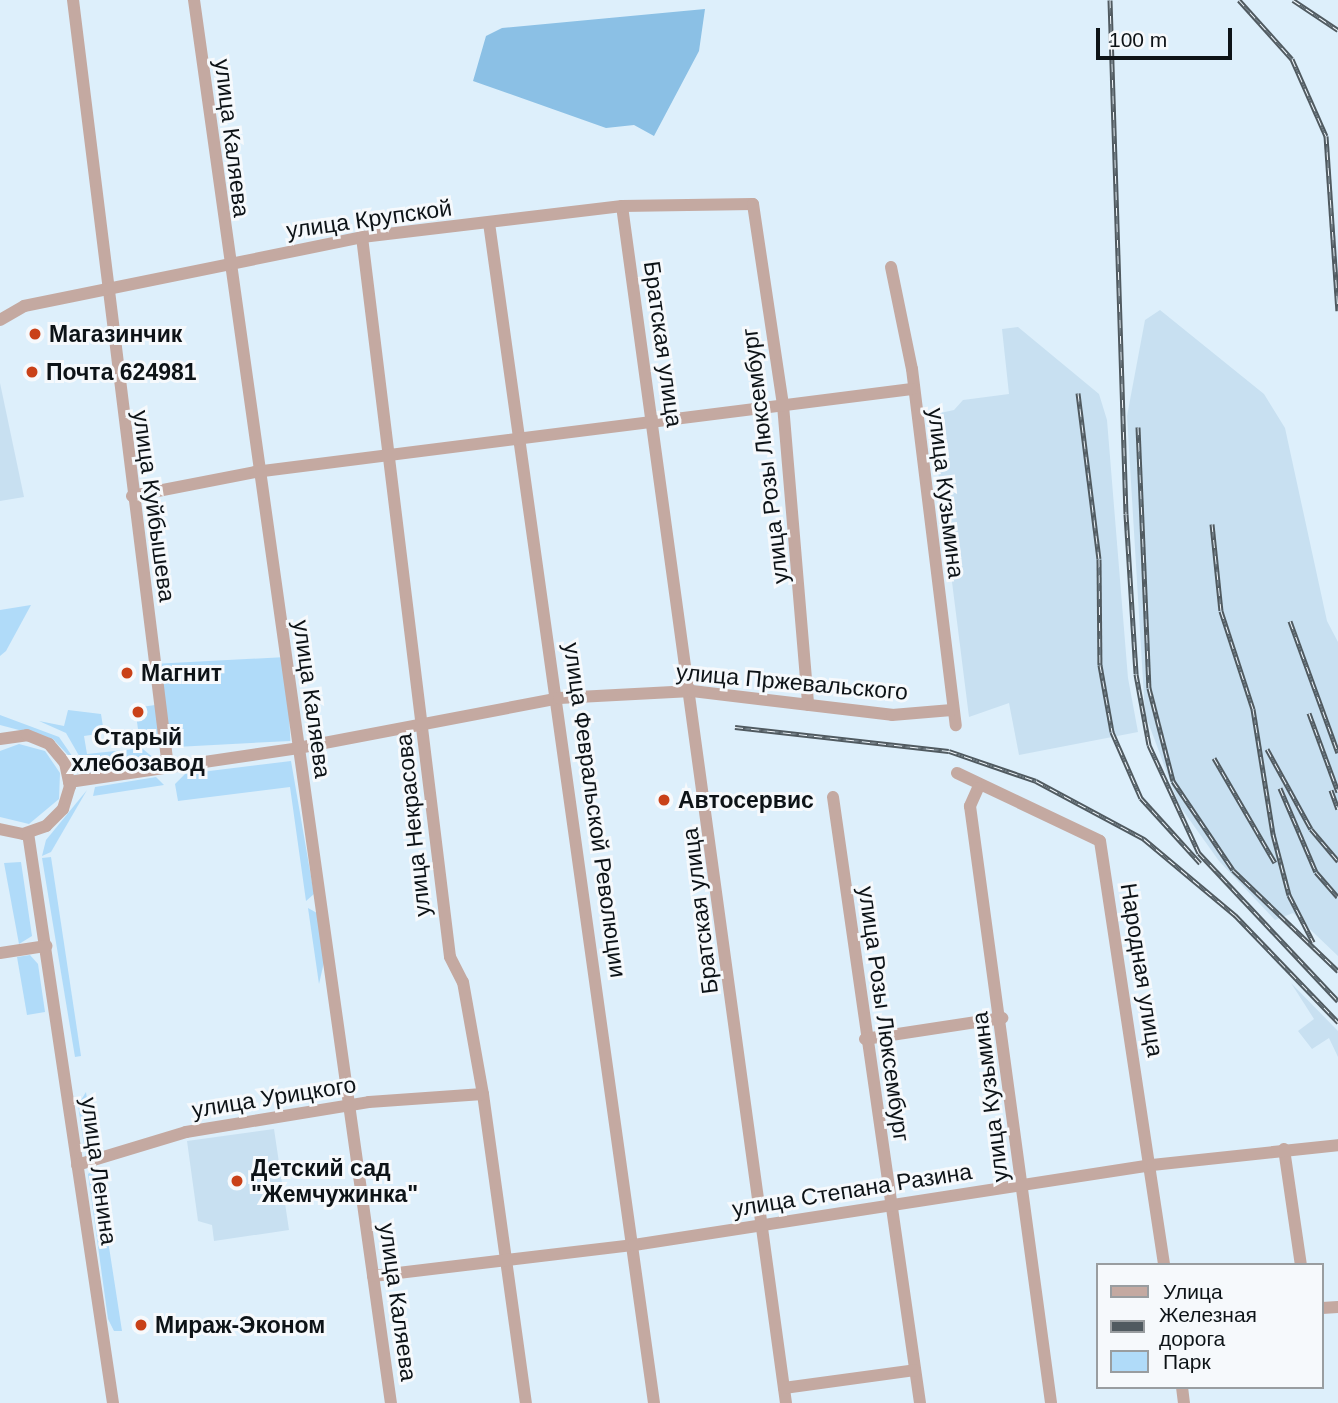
<!DOCTYPE html>
<meta charset="utf-8">
<style>
body{margin:0}
#map{position:relative;width:1338px;height:1403px;overflow:hidden;background:#ddeffb;font-family:Arial,sans-serif}
div>[style]{position:absolute}
.built>*{inset:0;background:#c8e0f1}
.green>*{inset:0;background:#b0dbf9;transform-origin:0 0}
.forest>*{inset:0;background:#8bc0e5}
.minor>*{height:12px;margin:-6px;padding:0 6px;transform-origin:6px;border-radius:6px;background:#c4a9a1}
.rail>*{height:5px;margin-top:-2.5px;transform-origin:0;background:repeating-linear-gradient(90deg,#f6f9fc 0 8px,#505a60 0 16px);box-sizing:border-box;border-block:2px solid #505a60}
.dots>*{width:19px;height:19px;translate:-50% -50%;box-sizing:border-box;border:4px solid #f6f9fc;border-radius:50%}
span{translate:-50% -50%;white-space:nowrap;text-align:center;line-height:1.15;-webkit-text-stroke:6px #f6f9fc;paint-order:stroke}
.street-label{font-size:23px;color:#0d1317}
.poi-label{font-size:23px;color:#0d1317;font-weight:700}
.left{translate:0 -50%;text-align:left}
.legend{position:absolute;left:1096px;top:1263px;width:228px;height:126px;box-sizing:border-box;background:#f6f9fc;border:2px solid #999da0;margin:0;padding:9px 12px;list-style:none;font-size:21px;color:#0d1317}
.legend li{display:flex;align-items:center;gap:14px;height:35px}
.legend b{width:35px;border:2px solid #999da0}
.scale{position:absolute;left:1096px;top:28px;width:136px;height:32px;box-sizing:border-box;border:4px solid #0d1317;border-top:0;padding-left:9px;font-size:21px;line-height:24px;white-space:nowrap;color:#0d1317;-webkit-text-stroke:5px #f6f9fc;paint-order:stroke}
</style>
<div id="map">
<div class="built">
<div style="clip-path:polygon(1160px 310px,1264px 394px,1285px 428px,1327px 621px,1338px 642px,1338px 956px,1293px 913px,1275px 920px,1219px 861px,1179px 805px,1145px 714px,1127px 416px,1145px 320px)"></div>
<div style="clip-path:polygon(1018px 327px,1099px 394px,1107px 420px,1128px 678px,1138px 732px,1019px 755px,1009px 703px,969px 717px,931px 415px,954px 410px,963px 400px,1009px 394px,1002px 329px)"></div>
<div style="clip-path:polygon(0 383px,24px 497px,0 501px)"></div>
<div style="clip-path:polygon(1291px 983px,1338px 1031px,1338px 1057px,1329px 1038px,1312px 1049px,1298px 1031px,1314px 1019px)"></div>
<div style="clip-path:polygon(274px 1129px,289px 1230px,214px 1241px,212px 1225px,198px 1221px,187px 1141px)"></div>
</div>
<div class="green">
<div style="clip-path:polygon(31px 605px,6px 651px,0 656px,0 610px)"></div>
<div style="left:286px;top:657px;width:84px;height:129px;rotate:87deg"></div>
<div style="clip-path:polygon(155px 705px,159px 738px,154px 742px,138px 729px,135px 708px)"></div>
<div style="clip-path:polygon(68px 710px,101px 714px,104px 733px,84px 736px,87px 754px,134px 749px,133px 741px,160px 763px,89px 773px,66px 733px,39px 721px,64px 726px)"></div>
<div style="clip-path:polygon(0 715px,59px 737px,81px 769px,53px 739px,0 725px)"></div>
<div style="clip-path:polygon(19px 744px,45px 751px,60px 773px,59px 799px,29px 824px,0 817px,0 751px)"></div>
<div style="clip-path:polygon(291px 761px,314px 894px,306px 901px,290px 787px,178px 801px,175px 784px,185px 774px)"></div>
<div style="clip-path:polygon(156px 777px,164px 785px,93px 796px,95px 787px)"></div>
<div style="clip-path:polygon(87px 790px,51px 852px,42px 856px,46px 840px)"></div>
<div style="clip-path:polygon(51px 857px,81px 1056px,75px 1057px,42px 858px)"></div>
<div style="clip-path:polygon(21px 862px,32px 936px,19px 944px,4px 863px)"></div>
<div style="clip-path:polygon(308px 908px,317px 913px,324px 962px,319px 984px)"></div>
<div style="clip-path:polygon(30px 955px,38px 964px,45px 1012px,27px 1015px,17px 957px)"></div>
<div style="clip-path:polygon(86px 1092px,95px 1157px,86px 1158px,78px 1105px)"></div>
<div style="clip-path:polygon(97px 1168px,101px 1195px,122px 1331px,114px 1331px,108px 1319px,88px 1174px)"></div>
</div>
<div class="forest">
<div style="clip-path:polygon(705px 9px,699px 51px,654px 136px,634px 125px,606px 128px,473px 81px,486px 36px,502px 28px)"></div>
</div>
<div class="minor">
<div style="left:73px;top:0;width:773px;rotate:82.94deg"></div>
<div style="left:194px;top:0;width:1417px;rotate:82.01deg"></div>
<div style="left:622px;top:206px;width:1208px;rotate:82.2deg"></div>
<div style="left:489px;top:223px;width:1191px;rotate:82.04deg"></div>
<div style="left:362px;top:237px;width:725px;rotate:83.03deg"></div>
<div style="left:450px;top:957px;width:28px;rotate:63deg"></div>
<div style="left:463px;top:982px;width:114px;rotate:79.9deg"></div>
<div style="left:483px;top:1094px;width:312px;rotate:82.1deg"></div>
<div style="left:891px;top:267px;width:104px;rotate:78.4deg"></div>
<div style="left:912px;top:369px;width:359px;rotate:83deg"></div>
<div style="left:0;top:320px;width:28px;rotate:-30deg"></div>
<div style="left:24px;top:306px;width:345px;rotate:-11.5deg"></div>
<div style="left:362px;top:237px;width:262px;rotate:-6.8deg"></div>
<div style="left:622px;top:206px;width:131px;rotate:-0.9deg"></div>
<div style="left:753px;top:204px;width:203px;rotate:81.5deg"></div>
<div style="left:783px;top:405px;width:301px;rotate:85.2deg"></div>
<div style="left:132px;top:496px;width:125px;rotate:-11deg"></div>
<div style="left:255px;top:472px;width:662px;rotate:-7.2deg"></div>
<div style="left:0;top:739px;width:27px;rotate:-8deg"></div>
<div style="left:27px;top:735px;width:24px;rotate:22deg"></div>
<div style="left:49px;top:744px;width:25px;rotate:50deg"></div>
<div style="left:65px;top:763px;width:24px;rotate:78deg"></div>
<div style="left:70px;top:786px;width:24px;rotate:107deg"></div>
<div style="left:63px;top:809px;width:24px;rotate:135deg"></div>
<div style="left:46px;top:826px;width:24px;rotate:161deg"></div>
<div style="left:23px;top:834px;width:24px;rotate:-168deg"></div>
<div style="left:957px;top:773px;width:158px;rotate:25.4deg"></div>
<div style="left:1100px;top:841px;width:429px;rotate:81.4deg"></div>
<div style="left:69px;top:782px;width:232px;rotate:-8.4deg"></div>
<div style="left:298px;top:748px;width:266px;rotate:-10.8deg"></div>
<div style="left:559px;top:698px;width:133px;rotate:-3deg"></div>
<div style="left:692px;top:691px;width:201px;rotate:6.8deg"></div>
<div style="left:892px;top:715px;width:60px;rotate:-4.8deg"></div>
<div style="left:978px;top:788px;width:20px;rotate:114deg"></div>
<div style="left:970px;top:806px;width:602px;rotate:82.27deg"></div>
<div style="left:833px;top:797px;width:612px;rotate:81.83deg"></div>
<div style="left:28px;top:833px;width:576px;rotate:81.52deg"></div>
<div style="left:0;top:953px;width:47px;rotate:-8.7deg"></div>
<div style="left:865px;top:1039px;width:139px;rotate:-8.7deg"></div>
<div style="left:1284px;top:1149px;width:117px;rotate:81.7deg"></div>
<div style="left:77px;top:1165px;width:114px;rotate:-16.8deg"></div>
<div style="left:186px;top:1132px;width:185px;rotate:-9.3deg"></div>
<div style="left:369px;top:1102px;width:114px;rotate:-4deg"></div>
<div style="left:373px;top:1276px;width:263px;rotate:-6.8deg"></div>
<div style="left:634px;top:1245px;width:524px;rotate:-8.78deg"></div>
<div style="left:1152px;top:1165px;width:187px;rotate:-6.1deg"></div>
<div style="left:1322px;top:1308px;width:16px;rotate:-4deg"></div>
<div style="left:1182px;top:1387px;width:16px;rotate:83deg"></div>
<div style="left:784px;top:1388px;width:132px;rotate:-7.8deg"></div>
</div>
<div class="rail">
<div style="left:1110px;top:0;width:514px;rotate:88.22deg"></div>
<div style="left:1126px;top:514px;width:160px;rotate:86.4deg"></div>
<div style="left:1136px;top:674px;width:72px;rotate:79.6deg"></div>
<div style="left:1149px;top:745px;width:119px;rotate:65.2deg"></div>
<div style="left:1199px;top:853px;width:203px;rotate:46.8deg"></div>
<div style="left:1239px;top:0;width:79px;rotate:48.1deg"></div>
<div style="left:1292px;top:59px;width:84px;rotate:66.2deg"></div>
<div style="left:1326px;top:136px;width:175px;rotate:86.1deg"></div>
<div style="left:1293px;top:0;width:54px;rotate:33.7deg"></div>
<div style="left:1078px;top:393px;width:167px;rotate:82.8deg"></div>
<div style="left:1099px;top:559px;width:106px;rotate:89.5deg"></div>
<div style="left:1100px;top:665px;width:68px;rotate:79.8deg"></div>
<div style="left:1112px;top:732px;width:72px;rotate:66.3deg"></div>
<div style="left:1141px;top:798px;width:88px;rotate:47.8deg"></div>
<div style="left:1138px;top:427px;width:261px;rotate:87.6deg"></div>
<div style="left:1149px;top:688px;width:96px;rotate:75.5deg"></div>
<div style="left:1173px;top:781px;width:107px;rotate:56deg"></div>
<div style="left:1233px;top:870px;width:146px;rotate:43.9deg"></div>
<div style="left:1212px;top:524px;width:87px;rotate:84.1deg"></div>
<div style="left:1221px;top:611px;width:103px;rotate:71.9deg"></div>
<div style="left:1253px;top:709px;width:127px;rotate:80.9deg"></div>
<div style="left:1273px;top:834px;width:63px;rotate:75.3deg"></div>
<div style="left:1289px;top:895px;width:53px;rotate:62.9deg"></div>
<div style="left:1290px;top:621px;width:140px;rotate:70deg"></div>
<div style="left:1309px;top:713px;width:84px;rotate:69.8deg"></div>
<div style="left:735px;top:727px;width:215px;rotate:6.4deg"></div>
<div style="left:949px;top:751px;width:92px;rotate:19deg"></div>
<div style="left:1036px;top:781px;width:123px;rotate:28.2deg"></div>
<div style="left:1144px;top:839px;width:119px;rotate:39.9deg"></div>
<div style="left:1235px;top:915px;width:149px;rotate:46.1deg"></div>
<div style="left:1267px;top:749px;width:91px;rotate:61.2deg"></div>
<div style="left:1311px;top:829px;width:42px;rotate:49.8deg"></div>
<div style="left:1214px;top:758px;width:121px;rotate:59.8deg"></div>
<div style="left:1280px;top:788px;width:91px;rotate:66.8deg"></div>
<div style="left:1316px;top:872px;width:33px;rotate:49deg"></div>
<div style="left:1331px;top:790px;width:20px;rotate:70deg"></div>
</div>
<div class="dots">
<div style="left:35px;top:334px;background:#c94118"></div>
<div style="left:32px;top:372px;background:#c94118"></div>
<div style="left:127px;top:673px;background:#c94118"></div>
<div style="left:138px;top:712px;background:#c94118"></div>
<div style="left:664px;top:800px;background:#c94118"></div>
<div style="left:237px;top:1181px;background:#c94118"></div>
<div style="left:141px;top:1325px;background:#c94118"></div>
</div>
<div class="street-label">
<span style="left:232px;top:138px;rotate:83deg">улица Каляева</span>
<span style="left:369px;top:219px;rotate:-8deg">улица Крупской</span>
<span style="left:663px;top:344px;rotate:82deg">Братская улица</span>
<span style="left:765px;top:456px;rotate:-97deg">улица Розы Люксембург</span>
<span style="left:946px;top:493px;rotate:83deg">улица Кузьмина</span>
<span style="left:154px;top:506px;rotate:82deg">улица Куйбышева</span>
<span style="left:792px;top:682px;rotate:5deg">улица Пржевальского</span>
<span style="left:312px;top:699px;rotate:82deg">улица Каляева</span>
<span style="left:595px;top:810px;rotate:82deg">улица Февральской Революции</span>
<span style="left:413px;top:825px;rotate:-96deg">улица Некрасова</span>
<span style="left:700px;top:911px;rotate:-97deg">Братская улица</span>
<span style="left:1142px;top:970px;rotate:81deg">Народная улица</span>
<span style="left:884px;top:1014px;rotate:82deg">улица Розы Люксембург</span>
<span style="left:274px;top:1097px;rotate:-9deg">улица Урицкого</span>
<span style="left:990px;top:1097px;rotate:-97deg">улица Кузьмина</span>
<span style="left:99px;top:1171px;rotate:82deg">улица Ленина</span>
<span style="left:852px;top:1190px;rotate:-9deg">улица Степана Разина</span>
<span style="left:398px;top:1302px;rotate:82deg">улица Каляева</span>
</div>
<div class="poi-label">
<span class="left" style="left:49px;top:334px">Магазинчик</span>
<span class="left" style="left:46px;top:372px">Почта 624981</span>
<span class="left" style="left:141px;top:673px">Магнит</span>
<span style="left:138px;top:750px">Старый<br>хлебозавод</span>
<span class="left" style="left:678px;top:800px">Автосервис</span>
<span class="left" style="left:251px;top:1181px">Детский сад<br>"Жемчужинка"</span>
<span class="left" style="left:155px;top:1325px">Мираж-Эконом</span>
</div>
<ul class="legend">
<li><b style="height:9px;background:#c4a9a1"></b>Улица</li>
<li><b style="height:9px;background:#505a60"></b>Железная дорога</li>
<li><b style="height:19px;background:#b0dbf9"></b>Парк</li>
</ul>
<div class="scale">100 m</div>
</div>
